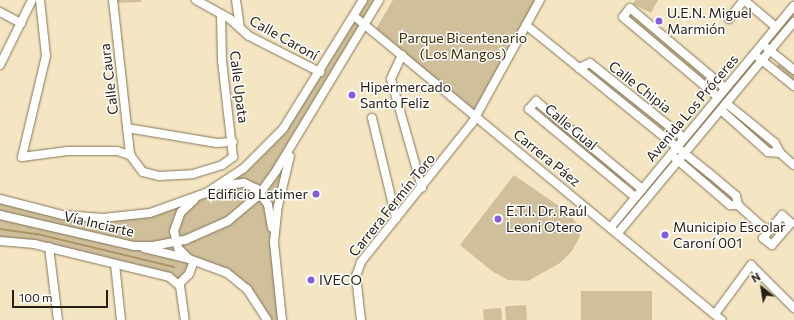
<!DOCTYPE html>
<meta charset="utf-8">
<style>
body{margin:0}
#map{position:relative;width:794px;height:320px;overflow:hidden;background:#f4e5c3;font-family:Commissioner,sans-serif}
div>[style]{position:absolute}
.green>*{inset:0;background:#cfbf9b;transform-origin:0 0}
.stream>*{height:2px;margin:-1px;padding:0 1px;transform-origin:1px;border-radius:1px;background:#ac9564}
.roads{filter:drop-shadow(0 0 1px #847657) drop-shadow(0 0 1px #847657)}
.minor>*{height:8px;margin:-4px;padding:0 4px;transform-origin:4px;border-radius:4px;background:#fff}
.dots>*{width:11px;height:11px;translate:-50% -50%;box-sizing:border-box;border:2px solid #fff;border-radius:50%}
span{translate:-50% -50%;white-space:nowrap;text-align:center;line-height:1.15;-webkit-text-stroke:3px #fff;paint-order:stroke}
.poi-label{font-size:14px;color:#272115}
.left{translate:0 -50%;text-align:left}
.right{translate:-100% -50%;text-align:right}
.street-label{font-size:14px;color:#272115}
.park-label{font-size:14px;color:#3d2c02}
.north{position:absolute;left:742px;top:268px;width:40px;height:40px;-webkit-text-stroke:3px #fff;paint-order:stroke;rotate:330deg;font-size:11px;font-weight:700;line-height:16px;text-align:center;color:#272115}
.north::after{content:'';display:block;margin:auto;width:14px;height:18px;background:#272115;clip-path:polygon(50% 0,100% 100%,50% 72%,0 100%)}
.scale{position:absolute;left:12px;top:290px;width:96px;height:18px;box-sizing:border-box;border:2px solid #272115;border-top:0;padding-left:5px;font-size:12px;line-height:14px;white-space:nowrap;color:#272115;-webkit-text-stroke:3px #fff;paint-order:stroke}
</style>
<div id="map">
<div class="green">
<div style="clip-path:polygon(113px 0,141px 0,141px 2px,113px 3px)"></div>
<div style="clip-path:polygon(363px 0,379px 0,294px 142px,286px 169px,275px 228px,282px 320px,267px 320px,240px 283px,194px 261px,179px 284px,49px 247px,0 241px,0 199px,23px 206px,113px 218px,193px 199px,268px 147px)"></div>
<div style="clip-path:polygon(393px 0,540px 0,476px 116px,374px 32px)"></div>
<div style="clip-path:polygon(635px 0,658px 0,651px 13px,633px 4px)"></div>
<div style="clip-path:polygon(794px 6px,794px 22px,770px 51px,762px 44px)"></div>
<div style="left:630px;top:8px;width:106px;height:11px;rotate:40deg"></div>
<div style="left:754px;top:53px;width:11px;height:122px;rotate:41deg"></div>
<div style="clip-path:polygon(782px 60px,794px 70px,794px 86px,774px 70px)"></div>
<div style="left:590px;top:63px;width:104px;height:12px;rotate:39deg"></div>
<div style="left:553px;top:115px;width:99px;height:11px;rotate:40deg"></div>
<div style="clip-path:polygon(742px 116px,775px 143px,776px 154px,736px 123px)"></div>
<div style="clip-path:polygon(700px 166px,736px 196px,736px 206px,693px 174px)"></div>
<div style="clip-path:polygon(514px 175px,569px 213px,579px 227px,580px 236px,572px 251px,560px 263px,528px 281px,508px 280px,492px 271px,460px 245px)"></div>
<div style="left:652px;top:291px;width:29px;height:71px;rotate:90deg"></div>
<div style="left:526px;top:305px;width:15px;height:21px;rotate:86deg"></div>
<div style="left:501px;top:308px;width:12px;height:18px;rotate:85deg"></div>
</div>
<div class="stream">
<div style="left:0;top:229px;width:37px;rotate:8deg"></div>
<div style="left:37px;top:234px;width:141px;rotate:13.5deg"></div>
</div>
<div class="roads">
<div class="minor">
<div style="left:40px;top:0;width:56px;rotate:83.9deg"></div>
<div style="left:46px;top:56px;width:104px;rotate:103.4deg"></div>
<div style="left:22px;top:157px;width:46px;rotate:-7.4deg"></div>
<div style="left:68px;top:151px;width:49px"></div>
<div style="left:117px;top:151px;width:14px;rotate:17deg"></div>
<div style="left:130px;top:155px;width:21px;rotate:53deg"></div>
<div style="left:143px;top:172px;width:16px;rotate:14deg"></div>
<div style="left:159px;top:176px;width:34px;rotate:-3deg"></div>
<div style="left:193px;top:174px;width:30px;rotate:-17deg"></div>
<div style="left:222px;top:165px;width:14px;rotate:-36deg"></div>
<div style="left:233px;top:157px;width:97px;rotate:-96.5deg"></div>
<div style="left:222px;top:61px;width:47px;rotate:-91.2deg"></div>
<div style="left:113px;top:0;width:156px;rotate:83.7deg"></div>
<div style="left:196px;top:0;width:39px;rotate:29deg"></div>
<div style="left:230px;top:19px;width:25px;rotate:42deg"></div>
<div style="left:249px;top:36px;width:80px;rotate:26.9deg"></div>
<div style="left:236px;top:0;width:28px;rotate:82deg"></div>
<div style="left:0;top:12px;width:24px;rotate:28deg"></div>
<div style="left:354px;top:16px;width:477px;rotate:39.6deg"></div>
<div style="left:729px;top:19px;width:24px;rotate:-52deg"></div>
<div style="left:744px;top:0;width:42px;rotate:40.2deg"></div>
<div style="left:526px;top:25px;width:235px;rotate:39deg"></div>
<div style="left:709px;top:173px;width:35px;rotate:40deg"></div>
<div style="left:736px;top:196px;width:9px;rotate:77deg"></div>
<div style="left:767px;top:48px;width:35px;rotate:39deg"></div>
<div style="left:402px;top:55px;width:26px;rotate:115deg"></div>
<div style="left:391px;top:79px;width:113px;rotate:74.1deg"></div>
<div style="left:759px;top:58px;width:45px;rotate:38.7deg"></div>
<div style="left:0;top:65px;width:72px;rotate:-63.8deg"></div>
<div style="left:579px;top:68px;width:12px;rotate:-24deg"></div>
<div style="left:590px;top:63px;width:120px;rotate:38.6deg"></div>
<div style="left:718px;top:97px;width:124px;rotate:-139.9deg"></div>
<div style="left:623px;top:17px;width:11px;rotate:-52deg"></div>
<div style="left:630px;top:8px;width:124px;rotate:40.1deg"></div>
<div style="left:726px;top:103px;width:63px;rotate:39.2deg"></div>
<div style="left:775px;top:143px;width:11px;rotate:63deg"></div>
<div style="left:780px;top:153px;width:18px;rotate:41deg"></div>
<div style="left:721px;top:110px;width:63px;rotate:41.8deg"></div>
<div style="left:768px;top:152px;width:12px;rotate:5deg"></div>
<div style="left:372px;top:118px;width:103px;rotate:76.5deg"></div>
<div style="left:127px;top:128px;width:91px;rotate:9.5deg"></div>
<div style="left:217px;top:143px;width:16px;rotate:-4deg"></div>
<div style="left:674px;top:157px;width:74px;rotate:40.6deg"></div>
<div style="left:730px;top:205px;width:8px"></div>
<div style="left:738px;top:205px;width:40px;rotate:42deg"></div>
<div style="left:224px;top:185px;width:20px;rotate:-6deg"></div>
<div style="left:244px;top:183px;width:14px;rotate:25deg"></div>
<div style="left:257px;top:189px;width:19px;rotate:55deg"></div>
<div style="left:268px;top:205px;width:23px;rotate:80deg"></div>
<div style="left:635px;top:197px;width:138px;rotate:-140.3deg"></div>
<div style="left:529px;top:109px;width:11px;rotate:-49deg"></div>
<div style="left:536px;top:101px;width:138px;rotate:39.7deg"></div>
<div style="left:0;top:199px;width:65px;rotate:14.3deg"></div>
<div style="left:63px;top:215px;width:40px;rotate:4.3deg"></div>
<div style="left:103px;top:218px;width:47px;rotate:-6.1deg"></div>
<div style="left:150px;top:213px;width:59px;rotate:-19.7deg"></div>
<div style="left:206px;top:193px;width:45px;rotate:-33.3deg"></div>
<div style="left:244px;top:168px;width:55px;rotate:-45deg"></div>
<div style="left:283px;top:129px;width:152px;rotate:-58.2deg"></div>
<div style="left:0;top:215px;width:138px;rotate:13deg"></div>
<div style="left:134px;top:246px;width:19px"></div>
<div style="left:153px;top:246px;width:33px;rotate:-11deg"></div>
<div style="left:185px;top:240px;width:47px;rotate:-23.8deg"></div>
<div style="left:228px;top:221px;width:39px;rotate:-40deg"></div>
<div style="left:258px;top:196px;width:31px;rotate:-54deg"></div>
<div style="left:276px;top:171px;width:200px;rotate:-58.9deg"></div>
<div style="left:782px;top:215px;width:12px;rotate:42deg"></div>
<div style="left:791px;top:223px;width:29px;rotate:131deg"></div>
<div style="left:772px;top:245px;width:11px;rotate:-142deg"></div>
<div style="left:763px;top:238px;width:30px;rotate:-50deg"></div>
<div style="left:611px;top:227px;width:287px;rotate:-50.4deg"></div>
<div style="left:618px;top:233px;width:275px;rotate:-50.2deg"></div>
<div style="left:0;top:241px;width:34px;rotate:5deg"></div>
<div style="left:34px;top:244px;width:139px;rotate:13.7deg"></div>
<div style="left:169px;top:277px;width:14px;rotate:39deg"></div>
<div style="left:180px;top:286px;width:34px;rotate:82deg"></div>
<div style="left:49px;top:247px;width:74px;rotate:83deg"></div>
<div style="left:144px;top:248px;width:46px;rotate:13.7deg"></div>
<div style="left:189px;top:259px;width:40px;rotate:20.2deg"></div>
<div style="left:227px;top:273px;width:26px;rotate:39deg"></div>
<div style="left:247px;top:289px;width:37px;rotate:57deg"></div>
<div style="left:188px;top:258px;width:14px;rotate:-135deg"></div>
<div style="left:178px;top:248px;width:17px;rotate:-103deg"></div>
<div style="left:174px;top:231px;width:20px;rotate:-70deg"></div>
<div style="left:181px;top:212px;width:18px;rotate:-43deg"></div>
<div style="left:115px;top:264px;width:56px;rotate:83.9deg"></div>
<div style="left:179px;top:284px;width:14px;rotate:-45deg"></div>
<div style="left:189px;top:274px;width:14px;rotate:-69deg"></div>
<div style="left:715px;top:314px;width:61px;rotate:-53.7deg"></div>
<div style="left:751px;top:265px;width:61px;rotate:45deg"></div>
<div style="left:282px;top:320px;width:78px;rotate:-95.9deg"></div>
<div style="left:274px;top:242px;width:36px;rotate:-84deg"></div>
<div style="left:278px;top:206px;width:51px;rotate:-76.5deg"></div>
<div style="left:361px;top:320px;width:44px;rotate:-96.5deg"></div>
<div style="left:356px;top:276px;width:15px;rotate:-70deg"></div>
<div style="left:361px;top:262px;width:178px;rotate:-51.4deg"></div>
<div style="left:472px;top:123px;width:141px;rotate:-61.1deg"></div>
</div>
</div>
<div class="dots">
<div style="left:659px;top:21px;background:#875ed8"></div>
<div style="left:352px;top:95px;background:#875ed8"></div>
<div style="left:316px;top:194px;background:#875ed8"></div>
<div style="left:498px;top:219px;background:#875ed8"></div>
<div style="left:665px;top:235px;background:#875ed8"></div>
<div style="left:311px;top:280px;background:#875ed8"></div>
</div>
<div class="poi-label">
<span class="left" style="left:667px;top:21px">U.E.N. Miguel<br>Marmión</span>
<span class="left" style="left:360px;top:95px">Hipermercado<br>Santo Feliz</span>
<span class="right" style="left:308px;top:194px">Edificio Latimer</span>
<span class="left" style="left:506px;top:219px">E.T.I. Dr. Raúl<br>Leoni Otero</span>
<span class="left" style="left:673px;top:235px">Municipio Escolar<br>Caroní 001</span>
<span class="left" style="left:319px;top:280px">IVECO</span>
</div>
<div class="street-label">
<span style="left:284px;top:38px;rotate:29deg">Calle Caroní</span>
<span style="left:109px;top:79px;rotate:-97deg">Calle Caura</span>
<span style="left:239px;top:87px;rotate:83deg">Calle Upata</span>
<span style="left:640px;top:87px;rotate:38deg">Calle Chipia</span>
<span style="left:692px;top:108px;rotate:-50deg">Avenida Los Próceres</span>
<span style="left:571px;top:127px;rotate:40deg">Calle Gual</span>
<span style="left:547px;top:158px;rotate:39deg">Carrera Páez</span>
<span style="left:392px;top:205px;rotate:-51deg">Carrera Fermín Toro</span>
<span style="left:99px;top:224px;rotate:13deg">Vía Inciarte</span>
</div>
<div class="park-label">
<span style="left:463px;top:46px">Parque Bicentenario<br>(Los Mangos)</span>
</div>
<div class="north">N</div>
<div class="scale">100 m</div>
</div>
